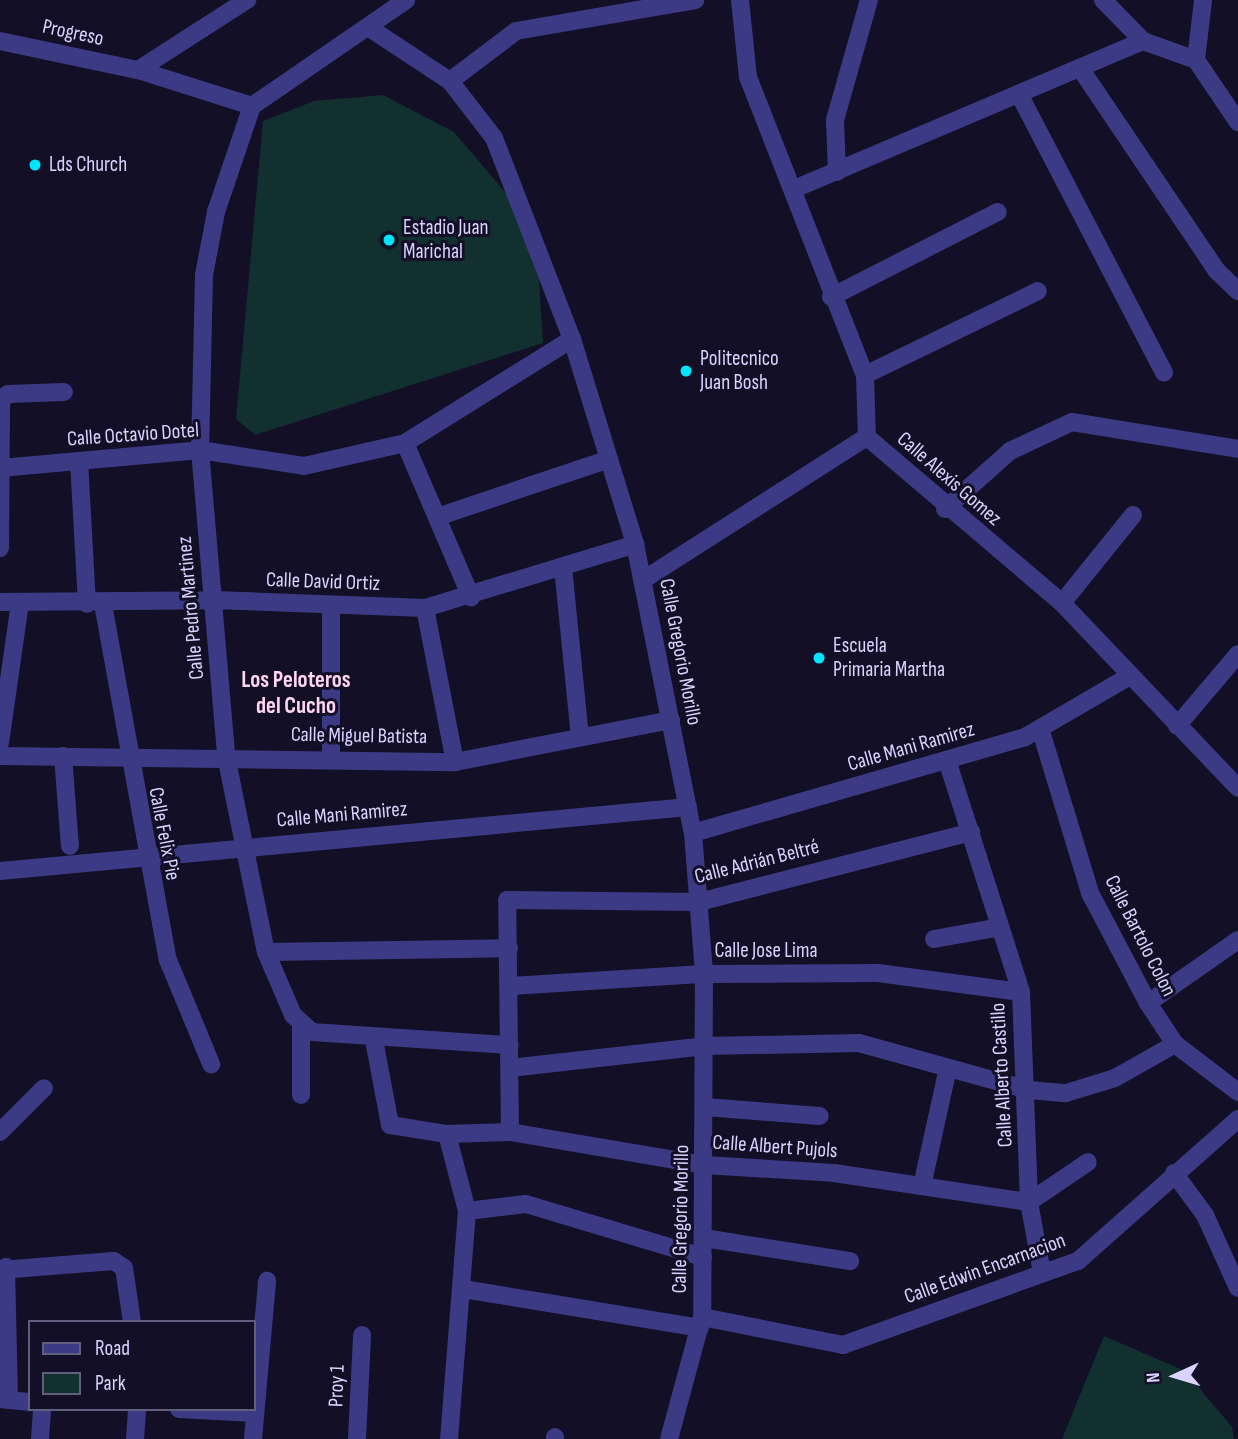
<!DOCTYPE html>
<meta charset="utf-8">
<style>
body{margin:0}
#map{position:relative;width:1238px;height:1439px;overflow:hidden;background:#130f26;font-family:"Sofia Sans Condensed",sans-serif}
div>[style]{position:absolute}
.green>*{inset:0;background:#12302f}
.street>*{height:18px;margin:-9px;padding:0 9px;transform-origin:9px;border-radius:9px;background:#3d3a85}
.dots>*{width:19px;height:19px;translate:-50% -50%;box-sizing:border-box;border:4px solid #130f26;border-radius:50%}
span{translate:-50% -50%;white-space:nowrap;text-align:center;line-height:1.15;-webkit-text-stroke:6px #130f26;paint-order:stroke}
.street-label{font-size:21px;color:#d9d4ff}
.poi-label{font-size:21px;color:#d9d4ff}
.left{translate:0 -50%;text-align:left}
.neighbourhood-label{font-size:23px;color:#ffd6f0;font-weight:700}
.legend{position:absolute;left:28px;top:1320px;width:228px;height:91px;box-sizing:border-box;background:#130f26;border:2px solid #625e7d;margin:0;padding:9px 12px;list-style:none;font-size:21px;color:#d9d4ff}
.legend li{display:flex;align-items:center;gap:14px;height:35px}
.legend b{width:35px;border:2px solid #625e7d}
.north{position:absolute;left:1140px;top:1341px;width:70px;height:70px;-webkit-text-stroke:5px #130f26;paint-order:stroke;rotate:266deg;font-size:19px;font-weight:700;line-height:28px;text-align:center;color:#d9d4ff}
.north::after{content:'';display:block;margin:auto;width:24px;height:32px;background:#d9d4ff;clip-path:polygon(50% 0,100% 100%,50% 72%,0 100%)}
</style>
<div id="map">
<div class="green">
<div style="clip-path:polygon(383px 95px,454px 132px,512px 200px,539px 280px,543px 343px,255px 435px,236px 419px,263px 121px,314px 101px)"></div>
<div style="clip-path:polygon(1104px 1336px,1185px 1371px,1232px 1427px,1234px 1439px,1062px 1439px)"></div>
</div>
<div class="street">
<div style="left:740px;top:0;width:77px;rotate:84.1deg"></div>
<div style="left:748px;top:77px;width:320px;rotate:68.6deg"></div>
<div style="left:865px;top:375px;width:62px;rotate:88.2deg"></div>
<div style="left:867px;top:437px;width:256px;rotate:40.4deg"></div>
<div style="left:1062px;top:603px;width:255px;rotate:46.4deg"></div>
<div style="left:1103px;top:0;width:57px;rotate:45.7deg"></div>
<div style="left:1143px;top:41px;width:56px;rotate:19.7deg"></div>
<div style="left:1196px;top:60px;width:75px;rotate:55.9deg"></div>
<div style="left:368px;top:27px;width:98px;rotate:33.4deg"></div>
<div style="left:450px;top:81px;width:72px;rotate:52.3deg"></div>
<div style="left:494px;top:138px;width:216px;rotate:68.8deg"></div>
<div style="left:572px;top:339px;width:214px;rotate:72.9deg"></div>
<div style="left:635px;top:544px;width:295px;rotate:78.7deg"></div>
<div style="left:693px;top:833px;width:141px;rotate:85.5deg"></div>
<div style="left:704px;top:974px;width:343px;rotate:90.3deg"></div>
<div style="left:702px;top:1317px;width:126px;rotate:105.1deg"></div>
<div style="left:0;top:41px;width:141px;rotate:11.9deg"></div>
<div style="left:138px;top:70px;width:120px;rotate:17.5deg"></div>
<div style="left:1196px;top:60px;width:60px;rotate:-83.3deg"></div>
<div style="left:1080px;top:68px;width:245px;rotate:56deg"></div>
<div style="left:1217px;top:271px;width:29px;rotate:44deg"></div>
<div style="left:138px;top:70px;width:130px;rotate:-32.7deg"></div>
<div style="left:450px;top:81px;width:83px;rotate:-37.1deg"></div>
<div style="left:516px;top:31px;width:182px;rotate:-9.8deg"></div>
<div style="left:1019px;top:94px;width:314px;rotate:62.5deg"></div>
<div style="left:252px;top:106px;width:112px;rotate:108.8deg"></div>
<div style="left:216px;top:212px;width:64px;rotate:100.8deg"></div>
<div style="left:204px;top:275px;width:175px;rotate:91.3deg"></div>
<div style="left:200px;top:450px;width:307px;rotate:85.1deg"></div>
<div style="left:226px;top:756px;width:200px;rotate:78.5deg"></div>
<div style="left:266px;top:952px;width:69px;rotate:66.8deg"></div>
<div style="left:293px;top:1015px;width:25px;rotate:42deg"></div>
<div style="left:312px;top:1032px;width:198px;rotate:3.8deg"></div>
<div style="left:252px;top:106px;width:187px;rotate:-34.5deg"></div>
<div style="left:837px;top:172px;width:52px;rotate:-92.2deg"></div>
<div style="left:835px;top:120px;width:125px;rotate:-74.2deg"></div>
<div style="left:794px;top:189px;width:379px;rotate:-23deg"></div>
<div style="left:831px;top:297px;width:187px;rotate:-27deg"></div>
<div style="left:865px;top:375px;width:192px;rotate:-25.9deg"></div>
<div style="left:405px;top:443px;width:168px;rotate:66.8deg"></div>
<div style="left:79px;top:461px;width:143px;rotate:86.8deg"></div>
<div style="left:0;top:468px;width:201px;rotate:-5.1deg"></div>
<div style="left:200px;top:450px;width:105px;rotate:8.7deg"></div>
<div style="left:304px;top:466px;width:104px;rotate:-12.8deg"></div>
<div style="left:405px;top:443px;width:197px;rotate:-31.9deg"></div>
<div style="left:945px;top:509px;width:87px;rotate:-41.7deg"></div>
<div style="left:1010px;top:451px;width:68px;rotate:-25.1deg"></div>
<div style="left:1072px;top:422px;width:168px;rotate:9.2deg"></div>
<div style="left:437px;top:517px;width:178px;rotate:-18.6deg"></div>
<div style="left:0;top:548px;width:147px;rotate:-89.6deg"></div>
<div style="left:1px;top:401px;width:10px;rotate:-45deg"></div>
<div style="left:8px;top:394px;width:56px;rotate:-2deg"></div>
<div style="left:563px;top:567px;width:171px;rotate:84.3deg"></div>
<div style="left:643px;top:580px;width:266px;rotate:-32.6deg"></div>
<div style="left:0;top:602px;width:214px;rotate:-0.5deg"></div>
<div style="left:214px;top:600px;width:211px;rotate:2.2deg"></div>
<div style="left:425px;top:608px;width:220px;rotate:-16.9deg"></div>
<div style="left:1062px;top:603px;width:113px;rotate:-51.1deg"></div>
<div style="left:103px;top:604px;width:362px;rotate:79.7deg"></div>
<div style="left:168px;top:960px;width:113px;rotate:67.5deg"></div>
<div style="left:331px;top:605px;width:153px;rotate:90deg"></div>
<div style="left:425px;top:608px;width:157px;rotate:79deg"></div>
<div style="left:1177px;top:726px;width:94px;rotate:-49.7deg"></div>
<div style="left:1040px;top:728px;width:172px;rotate:73.1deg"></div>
<div style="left:1090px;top:893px;width:124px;rotate:62.2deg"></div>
<div style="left:1148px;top:1003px;width:49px;rotate:56.6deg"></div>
<div style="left:1175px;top:1044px;width:79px;rotate:37.3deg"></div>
<div style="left:0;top:743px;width:142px;rotate:-81.9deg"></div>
<div style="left:0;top:756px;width:455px;rotate:0.8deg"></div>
<div style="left:455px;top:762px;width:220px;rotate:-11deg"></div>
<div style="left:63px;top:756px;width:90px;rotate:85.6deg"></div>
<div style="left:947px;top:760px;width:244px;rotate:72.3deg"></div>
<div style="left:1021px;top:992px;width:210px;rotate:87.8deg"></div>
<div style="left:1029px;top:1202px;width:72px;rotate:79.6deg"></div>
<div style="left:693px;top:833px;width:346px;rotate:-16.1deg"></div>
<div style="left:1025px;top:737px;width:121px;rotate:-30.2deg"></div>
<div style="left:0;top:871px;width:691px;rotate:-5.31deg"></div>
<div style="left:934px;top:939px;width:67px;rotate:-10.3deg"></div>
<div style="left:266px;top:952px;width:243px;rotate:-0.9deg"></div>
<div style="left:511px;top:986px;width:193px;rotate:-3.6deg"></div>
<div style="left:704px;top:974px;width:174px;rotate:-0.3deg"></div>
<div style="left:878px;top:973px;width:144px;rotate:7.6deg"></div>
<div style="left:1148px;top:1003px;width:110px;rotate:-35deg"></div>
<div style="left:301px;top:1025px;width:70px;rotate:90deg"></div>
<div style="left:374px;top:1040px;width:86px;rotate:79.3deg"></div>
<div style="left:390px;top:1125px;width:58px;rotate:9deg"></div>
<div style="left:447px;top:1134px;width:80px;rotate:75.4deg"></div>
<div style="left:467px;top:1211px;width:229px;rotate:94.5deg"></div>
<div style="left:510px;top:1068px;width:196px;rotate:-6.4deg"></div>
<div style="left:705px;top:1046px;width:154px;rotate:-1.1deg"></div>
<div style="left:859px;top:1043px;width:176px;rotate:15.5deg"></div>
<div style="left:1029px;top:1090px;width:37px;rotate:5deg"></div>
<div style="left:1066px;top:1093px;width:51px;rotate:-17deg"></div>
<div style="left:1115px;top:1078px;width:69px;rotate:-29.5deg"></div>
<div style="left:705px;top:1107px;width:115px;rotate:4.5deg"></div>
<div style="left:0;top:1132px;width:62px;rotate:-45deg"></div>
<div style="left:510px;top:1132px;width:232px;rotate:-90.7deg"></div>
<div style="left:507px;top:900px;width:192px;rotate:0.6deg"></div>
<div style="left:699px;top:902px;width:281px;rotate:-14.4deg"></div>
<div style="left:447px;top:1134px;width:63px;rotate:-1.8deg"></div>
<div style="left:510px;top:1132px;width:198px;rotate:9.6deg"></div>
<div style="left:705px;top:1165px;width:129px;rotate:3.5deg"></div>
<div style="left:834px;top:1173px;width:197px;rotate:8.5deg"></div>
<div style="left:1029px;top:1202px;width:71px;rotate:-34.1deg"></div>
<div style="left:1174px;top:1173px;width:52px;rotate:53.6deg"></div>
<div style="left:1205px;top:1215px;width:80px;rotate:65.7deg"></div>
<div style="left:922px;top:1186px;width:121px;rotate:-77.6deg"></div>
<div style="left:467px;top:1211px;width:59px;rotate:-6.8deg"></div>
<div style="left:526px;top:1204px;width:185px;rotate:16.7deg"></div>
<div style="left:704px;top:1238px;width:148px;rotate:9deg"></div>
<div style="left:6px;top:1267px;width:133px;rotate:88.7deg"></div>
<div style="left:0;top:1270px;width:114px;rotate:-4.5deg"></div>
<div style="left:114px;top:1261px;width:12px;rotate:35deg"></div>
<div style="left:124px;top:1268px;width:55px;rotate:81.6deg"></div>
<div style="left:463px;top:1289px;width:240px;rotate:9.3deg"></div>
<div style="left:702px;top:1317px;width:144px;rotate:11.2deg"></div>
<div style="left:843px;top:1345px;width:250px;rotate:-19.7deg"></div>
<div style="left:1078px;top:1261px;width:214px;rotate:-41.6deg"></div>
<div style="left:0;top:1399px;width:30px;rotate:6deg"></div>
<div style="left:179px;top:1409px;width:76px;rotate:3deg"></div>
<div style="left:40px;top:1439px;width:30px;rotate:-86deg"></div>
<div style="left:135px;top:1439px;width:30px;rotate:-86deg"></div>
<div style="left:253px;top:1439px;width:159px;rotate:-84.9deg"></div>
<div style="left:357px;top:1439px;width:104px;rotate:-87.2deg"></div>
<div style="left:555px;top:1439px;width:2px;rotate:-90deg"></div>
</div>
<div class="dots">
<div style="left:35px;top:165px;background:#00e5ff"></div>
<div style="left:389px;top:240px;background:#00e5ff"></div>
<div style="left:686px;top:371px;background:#00e5ff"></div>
<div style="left:819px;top:658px;background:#00e5ff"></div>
</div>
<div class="street-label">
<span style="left:73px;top:33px;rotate:12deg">Progreso</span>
<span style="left:133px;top:435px;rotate:-4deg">Calle Octavio Dotel</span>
<span style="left:949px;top:479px;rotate:41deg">Calle Alexis Gomez</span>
<span style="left:323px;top:582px;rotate:2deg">Calle David Ortiz</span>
<span style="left:191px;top:608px;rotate:-95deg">Calle Pedro Martinez</span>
<span style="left:680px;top:652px;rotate:79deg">Calle Gregorio Morillo</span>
<span style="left:359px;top:736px;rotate:1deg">Calle Miguel Batista</span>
<span style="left:911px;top:747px;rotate:-16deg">Calle Mani Ramirez</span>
<span style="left:342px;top:815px;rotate:-5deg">Calle Mani Ramirez</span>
<span style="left:164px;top:834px;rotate:79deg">Calle Felix Pie</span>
<span style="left:757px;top:862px;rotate:-14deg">Calle Adrián Beltré</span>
<span style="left:1140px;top:936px;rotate:63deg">Calle Bartolo Colon</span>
<span style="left:766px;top:951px">Calle Jose Lima</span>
<span style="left:1002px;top:1075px;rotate:-93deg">Calle Alberto Castillo</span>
<span style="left:775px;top:1147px;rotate:4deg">Calle Albert Pujols</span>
<span style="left:681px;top:1219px;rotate:-89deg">Calle Gregorio Morillo</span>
<span style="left:985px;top:1269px;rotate:-20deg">Calle Edwin Encarnacion</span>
<span style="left:337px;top:1386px;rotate:-88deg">Proy 1</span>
</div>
<div class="poi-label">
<span class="left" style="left:49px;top:165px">Lds Church</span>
<span class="left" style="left:403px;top:240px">Estadio Juan<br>Marichal</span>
<span class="left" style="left:700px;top:371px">Politecnico<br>Juan Bosh</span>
<span class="left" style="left:833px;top:658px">Escuela<br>Primaria Martha</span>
</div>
<div class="neighbourhood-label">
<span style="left:296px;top:693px">Los Peloteros<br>del Cucho</span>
</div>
<ul class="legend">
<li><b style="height:9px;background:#3d3a85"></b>Road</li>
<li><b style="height:19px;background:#12302f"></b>Park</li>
</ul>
<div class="north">N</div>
</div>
